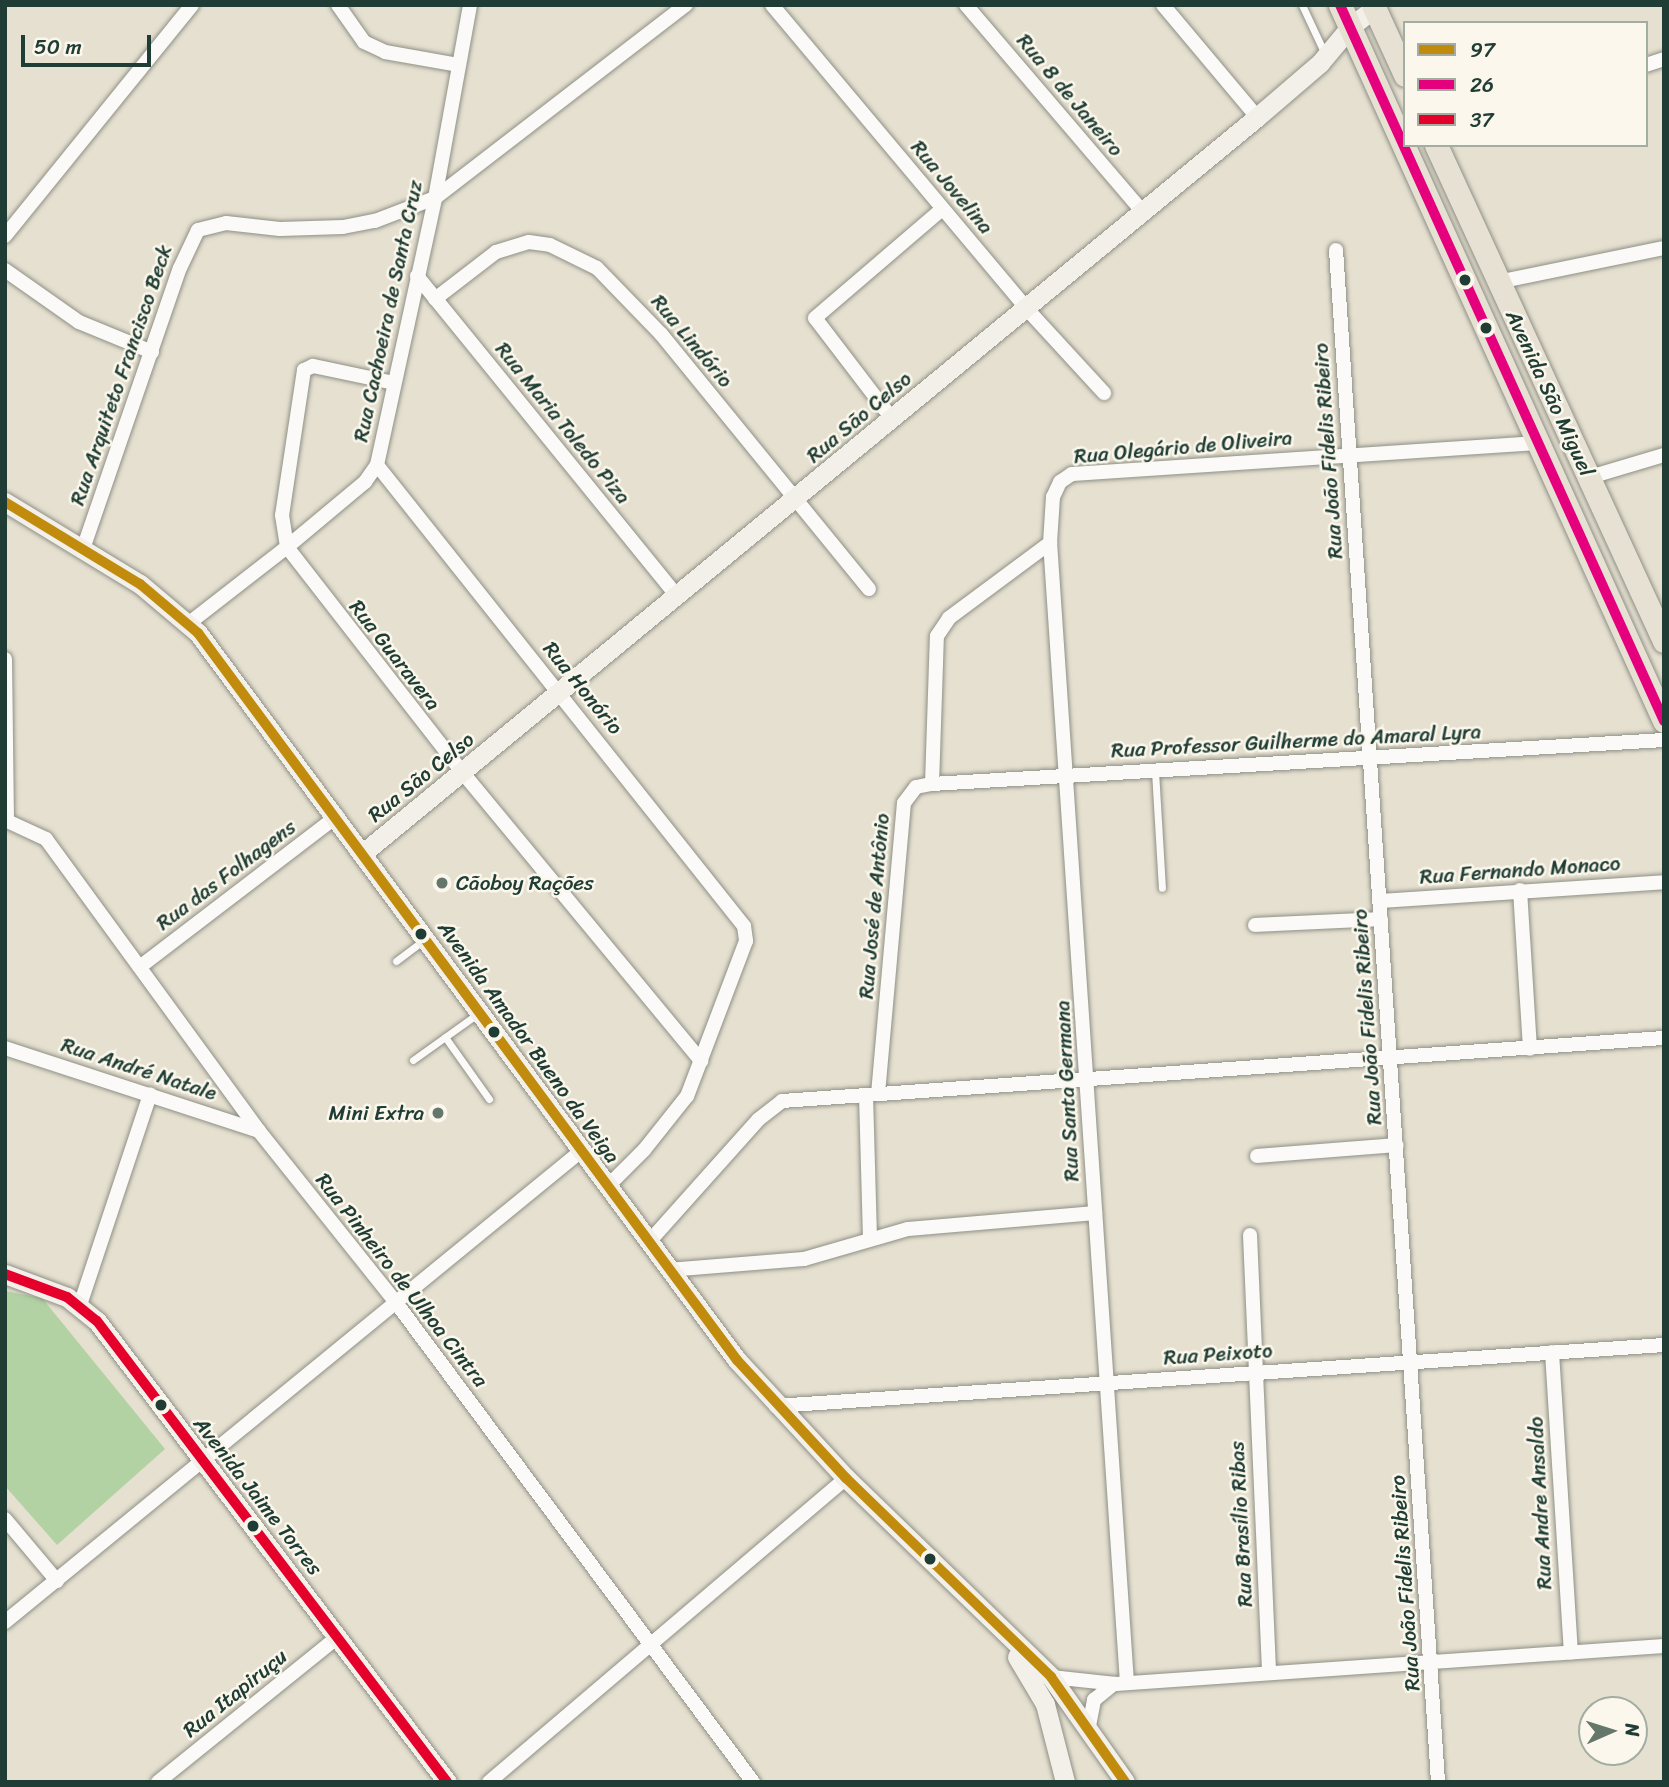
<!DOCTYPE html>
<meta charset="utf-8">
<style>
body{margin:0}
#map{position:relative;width:1669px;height:1787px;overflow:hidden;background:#e6e0d0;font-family:Sriracha,sans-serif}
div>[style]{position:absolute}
.green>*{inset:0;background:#b2d2a3}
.roads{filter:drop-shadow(0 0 2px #8e9086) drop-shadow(0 0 2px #8e9086)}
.lane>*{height:7px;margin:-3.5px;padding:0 3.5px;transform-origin:3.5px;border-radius:3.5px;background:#fbfaf8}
.street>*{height:14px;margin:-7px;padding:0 7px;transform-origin:7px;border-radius:7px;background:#fbfaf8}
.secondary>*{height:19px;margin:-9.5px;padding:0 9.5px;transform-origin:9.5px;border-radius:9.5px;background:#f3f0ea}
.primary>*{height:23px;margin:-11.5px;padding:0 11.5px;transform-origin:11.5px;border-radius:11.5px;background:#e6e1d3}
.bus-1>*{height:10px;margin:-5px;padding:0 5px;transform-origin:5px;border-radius:5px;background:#c18c0d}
.bus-2>*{height:10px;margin:-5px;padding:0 5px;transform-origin:5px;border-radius:5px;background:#e5007d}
.bus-3>*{height:10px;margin:-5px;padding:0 5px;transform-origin:5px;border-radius:5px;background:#e4002b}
.dots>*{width:19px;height:19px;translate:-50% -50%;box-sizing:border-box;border:4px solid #fbf7ec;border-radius:50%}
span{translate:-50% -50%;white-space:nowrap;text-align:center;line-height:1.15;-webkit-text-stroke:5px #fbf7ec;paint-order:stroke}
.street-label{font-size:21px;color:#1f3d34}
.poi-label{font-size:21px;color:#1f3d34}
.left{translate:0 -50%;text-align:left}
.right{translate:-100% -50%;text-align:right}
.frame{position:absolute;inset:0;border:7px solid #1f3d34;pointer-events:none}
.legend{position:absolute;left:1403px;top:21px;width:245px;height:126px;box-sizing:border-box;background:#fbf7ec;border:2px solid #a3ada2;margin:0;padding:9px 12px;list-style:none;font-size:21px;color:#1f3d34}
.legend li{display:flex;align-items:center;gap:14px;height:35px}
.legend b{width:35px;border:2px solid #a3ada2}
.north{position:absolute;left:1578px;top:1696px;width:70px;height:70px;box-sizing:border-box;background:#fbf7ec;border:2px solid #a3ada2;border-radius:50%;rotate:87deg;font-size:19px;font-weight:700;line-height:28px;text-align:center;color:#1f3d34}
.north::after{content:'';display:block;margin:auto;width:24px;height:32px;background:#65766b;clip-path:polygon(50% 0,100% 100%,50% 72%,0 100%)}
.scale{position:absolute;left:21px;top:35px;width:130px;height:32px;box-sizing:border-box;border:4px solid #1f3d34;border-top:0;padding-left:9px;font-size:21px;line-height:24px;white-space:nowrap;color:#1f3d34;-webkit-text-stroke:5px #fbf7ec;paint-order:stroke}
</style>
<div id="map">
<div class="green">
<div style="clip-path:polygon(5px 1291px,42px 1298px,165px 1449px,57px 1545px,5px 1486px)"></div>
</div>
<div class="roads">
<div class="lane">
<div style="left:1302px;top:5px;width:52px;rotate:64.9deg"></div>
<div style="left:1155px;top:771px;width:117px;rotate:86.6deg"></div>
<div style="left:396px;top:961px;width:36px;rotate:-37deg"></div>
<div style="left:445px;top:1037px;width:76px;rotate:54.6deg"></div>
<div style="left:413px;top:1060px;width:81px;rotate:-35.5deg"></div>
</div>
<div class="street">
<div style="left:338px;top:5px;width:45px;rotate:54.9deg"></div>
<div style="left:364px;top:42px;width:23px;rotate:25deg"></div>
<div style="left:385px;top:52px;width:74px;rotate:10.1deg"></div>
<div style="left:772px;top:5px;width:394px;rotate:50deg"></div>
<div style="left:1025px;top:307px;width:117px;rotate:47.4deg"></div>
<div style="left:966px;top:5px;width:271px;rotate:49.5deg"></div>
<div style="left:1163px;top:5px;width:146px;rotate:50deg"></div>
<div style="left:1646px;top:65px;width:19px;rotate:-18deg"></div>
<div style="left:5px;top:236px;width:297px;rotate:-51deg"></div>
<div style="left:1336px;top:250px;width:1535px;rotate:86.19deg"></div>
<div style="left:5px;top:270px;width:90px;rotate:35.1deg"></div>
<div style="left:79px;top:322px;width:79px;rotate:22.3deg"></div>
<div style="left:417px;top:276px;width:412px;rotate:50.9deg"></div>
<div style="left:1498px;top:282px;width:169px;rotate:-11.6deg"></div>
<div style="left:435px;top:299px;width:77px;rotate:-37.6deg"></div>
<div style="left:496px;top:252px;width:34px;rotate:-17deg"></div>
<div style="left:529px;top:242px;width:21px;rotate:8deg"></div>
<div style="left:550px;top:245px;width:52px;rotate:26.1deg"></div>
<div style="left:597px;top:268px;width:92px;rotate:45.9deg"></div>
<div style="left:661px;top:334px;width:329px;rotate:50.8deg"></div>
<div style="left:394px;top:383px;width:83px;rotate:-168.1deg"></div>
<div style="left:313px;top:366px;width:10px;rotate:156deg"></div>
<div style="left:304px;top:370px;width:147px;rotate:98.6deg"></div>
<div style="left:282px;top:515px;width:32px;rotate:81deg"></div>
<div style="left:287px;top:547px;width:286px;rotate:52.1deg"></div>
<div style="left:463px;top:773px;width:374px;rotate:50.4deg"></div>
<div style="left:893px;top:420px;width:128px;rotate:-127.4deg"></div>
<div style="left:815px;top:318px;width:167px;rotate:-40.6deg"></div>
<div style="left:377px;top:465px;width:589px;rotate:51.48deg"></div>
<div style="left:744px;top:926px;width:15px;rotate:82deg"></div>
<div style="left:746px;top:941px;width:166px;rotate:110.8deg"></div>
<div style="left:687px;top:1096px;width:69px;rotate:128.5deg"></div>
<div style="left:644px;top:1150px;width:52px;rotate:135deg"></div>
<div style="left:1590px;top:477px;width:77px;rotate:-16.6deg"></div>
<div style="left:83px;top:549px;width:297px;rotate:-71deg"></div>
<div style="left:180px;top:268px;width:42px;rotate:-64.7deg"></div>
<div style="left:198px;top:230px;width:29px;rotate:-14deg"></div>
<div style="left:226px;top:223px;width:54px;rotate:6.3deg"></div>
<div style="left:280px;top:229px;width:63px;rotate:-1.8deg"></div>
<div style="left:343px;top:227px;width:33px;rotate:-11deg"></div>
<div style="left:375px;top:221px;width:64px;rotate:-21deg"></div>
<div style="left:435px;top:198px;width:317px;rotate:-37.6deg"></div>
<div style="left:188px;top:624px;width:125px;rotate:-37.9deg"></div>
<div style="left:287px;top:547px;width:102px;rotate:-39.8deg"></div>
<div style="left:365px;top:482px;width:21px;rotate:-55deg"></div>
<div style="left:377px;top:465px;width:273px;rotate:-77.7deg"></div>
<div style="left:435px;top:198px;width:196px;rotate:-79.7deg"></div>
<div style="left:5px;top:659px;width:161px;rotate:89.3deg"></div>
<div style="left:932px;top:784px;width:733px;rotate:-3.44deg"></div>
<div style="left:5px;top:820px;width:45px;rotate:24.9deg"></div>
<div style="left:46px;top:839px;width:361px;rotate:53.9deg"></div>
<div style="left:259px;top:1131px;width:221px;rotate:51.4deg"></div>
<div style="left:397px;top:1304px;width:596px;rotate:53.32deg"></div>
<div style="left:1520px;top:890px;width:159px;rotate:86.4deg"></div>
<div style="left:1380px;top:901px;width:285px;rotate:-3.8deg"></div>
<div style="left:1255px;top:925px;width:126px;rotate:-2.7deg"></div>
<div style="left:141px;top:966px;width:247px;rotate:-37.4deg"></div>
<div style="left:5px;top:1048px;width:267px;rotate:18.1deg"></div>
<div style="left:878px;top:1094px;width:292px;rotate:-84.9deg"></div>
<div style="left:904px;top:803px;width:20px;rotate:-53deg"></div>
<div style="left:916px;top:787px;width:16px;rotate:-11deg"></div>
<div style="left:932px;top:784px;width:148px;rotate:-88.1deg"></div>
<div style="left:937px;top:636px;width:22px;rotate:-56deg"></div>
<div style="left:949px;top:618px;width:126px;rotate:-36.6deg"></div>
<div style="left:866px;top:1095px;width:143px;rotate:88.4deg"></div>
<div style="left:1257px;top:1156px;width:140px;rotate:-4.5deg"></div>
<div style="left:1250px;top:1235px;width:438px;rotate:87.5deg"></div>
<div style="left:648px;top:1243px;width:166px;rotate:-48.2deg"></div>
<div style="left:759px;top:1119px;width:29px;rotate:-38deg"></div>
<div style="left:782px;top:1101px;width:884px;rotate:-4.09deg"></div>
<div style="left:668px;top:1270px;width:136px;rotate:-4.6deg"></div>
<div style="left:804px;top:1259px;width:108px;rotate:-16.1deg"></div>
<div style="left:908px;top:1229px;width:188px;rotate:-4.9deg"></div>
<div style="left:80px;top:1305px;width:222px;rotate:-71.6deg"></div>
<div style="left:1552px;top:1352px;width:301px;rotate:86.4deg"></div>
<div style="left:776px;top:1406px;width:890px;rotate:-3.93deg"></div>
<div style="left:5px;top:1519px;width:81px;rotate:50deg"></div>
<div style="left:5px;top:1622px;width:744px;rotate:-39.27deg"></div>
<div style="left:1051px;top:1677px;width:65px;rotate:6.1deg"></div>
<div style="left:1116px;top:1684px;width:549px;rotate:-3.97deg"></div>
<div style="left:1127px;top:1683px;width:1143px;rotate:-93.86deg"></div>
<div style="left:1050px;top:543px;width:46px;rotate:-86.3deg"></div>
<div style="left:1053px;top:497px;width:17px;rotate:-65deg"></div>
<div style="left:1060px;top:482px;width:14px;rotate:-34deg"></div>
<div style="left:1072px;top:474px;width:467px;rotate:-3.8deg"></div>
<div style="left:1088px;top:1731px;width:32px;rotate:-79deg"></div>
<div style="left:1094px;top:1700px;width:26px;rotate:-39deg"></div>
<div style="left:158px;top:1782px;width:231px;rotate:-38.9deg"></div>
<div style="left:489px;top:1782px;width:469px;rotate:-40.4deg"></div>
</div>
<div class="secondary">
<div style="left:5px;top:502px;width:158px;rotate:31.3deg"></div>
<div style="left:140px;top:584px;width:76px;rotate:40.2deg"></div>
<div style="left:198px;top:633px;width:905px;rotate:53.45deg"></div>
<div style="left:737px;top:1360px;width:161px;rotate:47.3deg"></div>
<div style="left:846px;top:1478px;width:286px;rotate:44.1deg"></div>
<div style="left:1051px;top:1677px;width:128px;rotate:54.8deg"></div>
<div style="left:363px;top:853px;width:1158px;rotate:-39.46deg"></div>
<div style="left:1257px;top:117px;width:83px;rotate:-40.6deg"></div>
<div style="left:1320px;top:63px;width:47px;rotate:-50.2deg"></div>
<div style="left:1350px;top:27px;width:31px;rotate:-38deg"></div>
<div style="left:5px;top:1274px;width:66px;rotate:20.4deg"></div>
<div style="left:67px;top:1297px;width:38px;rotate:39deg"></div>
<div style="left:97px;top:1321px;width:579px;rotate:52.79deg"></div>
<div style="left:1017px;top:1657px;width:55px;rotate:59.2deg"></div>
<div style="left:1045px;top:1704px;width:81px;rotate:75.6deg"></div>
</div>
<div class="primary">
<div style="left:1340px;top:5px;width:786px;rotate:65.65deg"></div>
<div style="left:1373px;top:5px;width:77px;rotate:65.4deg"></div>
<div style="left:1436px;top:145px;width:546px;rotate:65.31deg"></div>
</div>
</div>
<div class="bus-1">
<div style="left:5px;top:502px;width:158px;rotate:31.3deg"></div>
<div style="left:140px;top:584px;width:76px;rotate:40.2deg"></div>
<div style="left:198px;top:633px;width:905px;rotate:53.45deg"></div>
<div style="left:737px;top:1360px;width:161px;rotate:47.3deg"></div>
<div style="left:846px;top:1478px;width:286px;rotate:44.1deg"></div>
<div style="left:1051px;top:1677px;width:128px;rotate:54.8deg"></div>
</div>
<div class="bus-2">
<div style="left:1340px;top:5px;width:786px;rotate:65.65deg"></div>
</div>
<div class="bus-3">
<div style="left:5px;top:1274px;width:66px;rotate:20.4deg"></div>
<div style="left:67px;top:1297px;width:38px;rotate:39deg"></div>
<div style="left:97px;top:1321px;width:579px;rotate:52.79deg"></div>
</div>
<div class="dots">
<div style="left:1465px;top:280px;background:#1f3d34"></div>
<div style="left:1486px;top:328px;background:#1f3d34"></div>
<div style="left:442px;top:883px;background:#65766b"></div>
<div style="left:421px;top:934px;background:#1f3d34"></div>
<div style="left:494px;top:1032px;background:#1f3d34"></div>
<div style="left:438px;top:1113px;background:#65766b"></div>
<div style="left:161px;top:1405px;background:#1f3d34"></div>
<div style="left:253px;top:1526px;background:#1f3d34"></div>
<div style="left:930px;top:1559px;background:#1f3d34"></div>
</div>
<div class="street-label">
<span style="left:1070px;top:95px;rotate:50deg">Rua 8 de Janeiro</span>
<span style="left:952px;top:187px;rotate:50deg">Rua Jovelina</span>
<span style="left:388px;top:311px;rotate:-78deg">Rua Cachoeira de Santa Cruz</span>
<span style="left:692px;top:341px;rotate:50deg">Rua Lindório</span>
<span style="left:121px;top:375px;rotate:-71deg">Rua Arquiteto Francisco Beck</span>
<span style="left:1550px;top:393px;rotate:65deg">Avenida São Miguel</span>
<span style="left:859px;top:417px;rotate:-40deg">Rua São Celso</span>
<span style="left:563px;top:423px;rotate:51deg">Rua Maria Toledo Piza</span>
<span style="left:1183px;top:447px;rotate:-5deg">Rua Olegário de Oliveira</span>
<span style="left:1328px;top:451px;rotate:-94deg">Rua João Fidelis Ribeiro</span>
<span style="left:395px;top:655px;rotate:52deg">Rua Guaravera</span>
<span style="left:583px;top:688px;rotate:51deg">Rua Honório</span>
<span style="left:1296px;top:741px;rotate:-3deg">Rua Professor Guilherme do Amaral Lyra</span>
<span style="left:421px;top:777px;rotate:-39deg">Rua São Celso</span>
<span style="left:1520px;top:870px;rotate:-4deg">Rua Fernando Monaco</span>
<span style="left:226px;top:875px;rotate:-37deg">Rua das Folhagens</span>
<span style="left:874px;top:906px;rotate:-85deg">Rua José de Antônio</span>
<span style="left:1367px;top:1017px;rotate:-94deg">Rua João Fidelis Ribeiro</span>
<span style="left:529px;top:1042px;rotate:54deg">Avenida Amador Bueno da Veiga</span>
<span style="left:139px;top:1069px;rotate:18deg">Rua André Natale</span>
<span style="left:1067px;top:1091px;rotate:-93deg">Rua Santa Germana</span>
<span style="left:402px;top:1280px;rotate:52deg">Rua Pinheiro de Ulhoa Cintra</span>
<span style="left:1218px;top:1354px;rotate:-4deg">Rua Peixoto</span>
<span style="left:258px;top:1496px;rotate:52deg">Avenida Jaime Torres</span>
<span style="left:1540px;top:1503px;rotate:-93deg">Rua Andre Ansaldo</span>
<span style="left:1241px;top:1524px;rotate:-93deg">Rua Brasílio Ribas</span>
<span style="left:1405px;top:1583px;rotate:-94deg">Rua João Fidelis Ribeiro</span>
<span style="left:235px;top:1693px;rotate:-39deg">Rua Itapiruçu</span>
</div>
<div class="poi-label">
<span class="left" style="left:456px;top:883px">Cãoboy Rações</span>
<span class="right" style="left:424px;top:1113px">Mini Extra</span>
</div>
<div class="frame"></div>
<ul class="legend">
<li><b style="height:9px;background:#c18c0d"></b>97</li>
<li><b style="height:9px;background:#e5007d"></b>26</li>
<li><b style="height:9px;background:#e4002b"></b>37</li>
</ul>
<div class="north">N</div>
<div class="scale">50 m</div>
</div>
